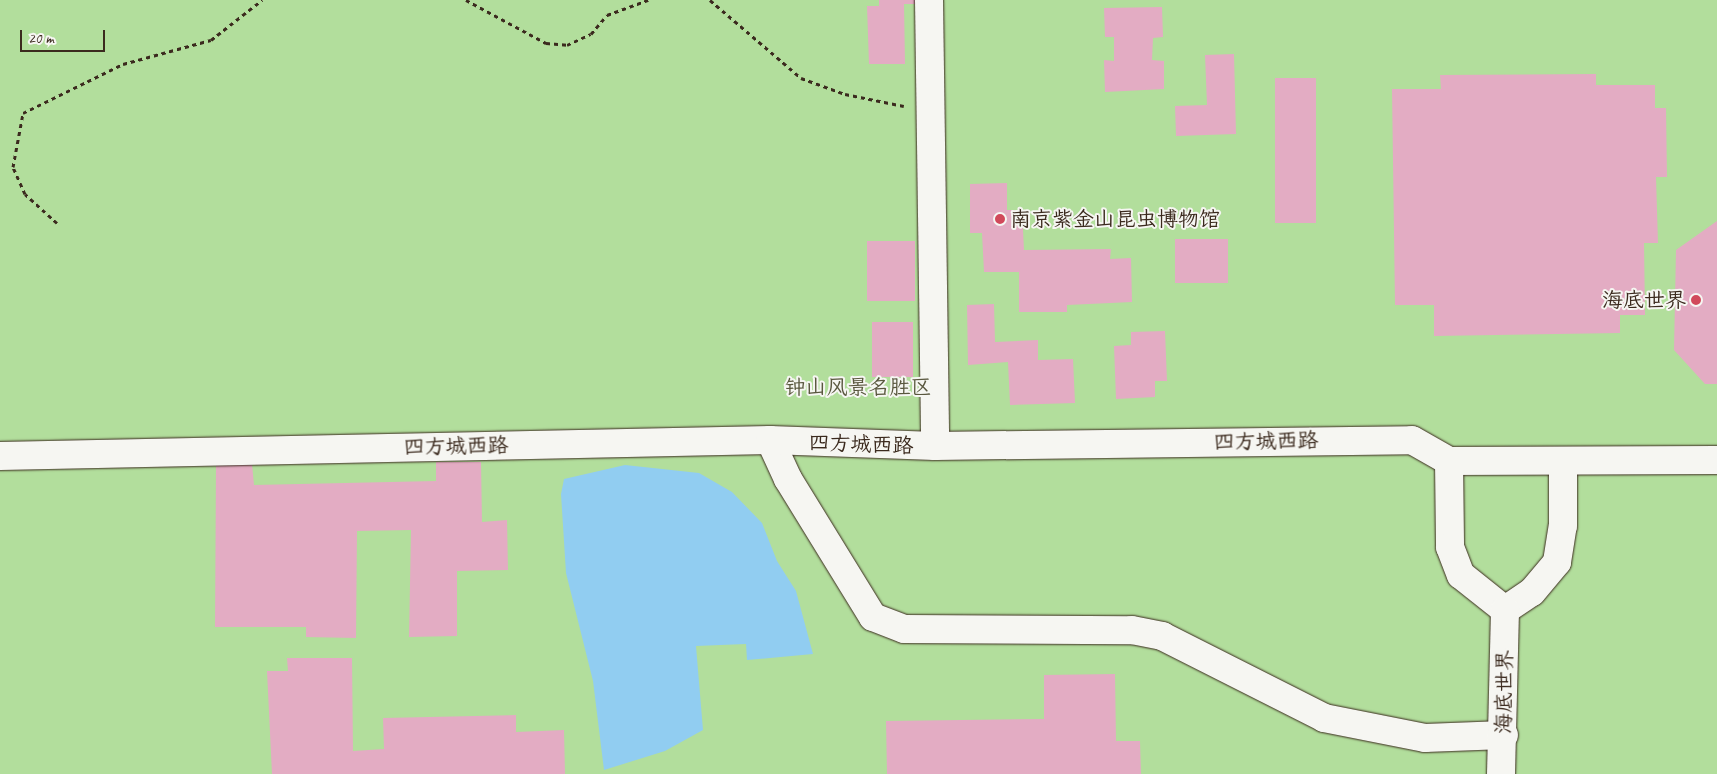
<!DOCTYPE html>
<meta charset="utf-8">
<style>
body{margin:0}
#map{position:relative;width:1717px;height:774px;overflow:hidden;background:#f6f6f2;font-family:Caveat,"LXGW WenKai TC",sans-serif}
div>[style]{position:absolute}
.green>*{inset:0;background:#b2de9c;transform-origin:0 0}
.water>*{inset:0;background:#91cdf1}
.building>*{inset:0;background:#e3acc3;transform-origin:0 0}
.path>*{height:3px;margin-top:-1.5px;transform-origin:0;background:repeating-linear-gradient(90deg,#3b2a1e 0 4px,transparent 0 8px)}
.roads{filter:drop-shadow(0 0 1px #3b2a1e) drop-shadow(0 0 1px #3b2a1e)}
.minor>*{height:28px;margin:-14px;padding:0 14px;transform-origin:14px;border-radius:14px;background:#f6f6f2}
.dots>*{width:14px;height:14px;translate:-50% -50%;box-sizing:border-box;border:2px solid #f6f6f2;border-radius:50%}
span{translate:-50% -50%;white-space:nowrap;text-align:center;line-height:1.15;-webkit-text-stroke:4px #f6f6f2;paint-order:stroke}
.poi-label{font-size:21px;color:#3b2a1e}
.left{translate:0 -50%;text-align:left}
.right{translate:-100% -50%;text-align:right}
.park-label{font-size:21px;color:#59573e}
.street-label{font-size:21px;color:#3b2a1e}
.scale{position:absolute;left:20px;top:30px;width:85px;height:22px;box-sizing:border-box;border:2px solid #3b2a1e;border-top:0;padding-left:6px;font-size:15px;line-height:18px;white-space:nowrap;color:#3b2a1e;-webkit-text-stroke:4px #f6f6f2;paint-order:stroke}
</style>
<div id="map">
<div class="green">
<div style="left:0;top:0;width:1717px;height:774px"></div>
</div>
<div class="water">
<div style="clip-path:polygon(625px 465px,699px 473px,732px 492px,762px 523px,777px 561px,796px 591px,813px 654px,747px 660px,746px 644px,696px 646px,703px 730px,665px 751px,604px 770px,593px 681px,566px 573px,561px 494px,564px 479px)"></div>
</div>
<div class="building">
<div style="clip-path:polygon(879px 0,917px 0,917px 4px,904px 4px,905px 64px,869px 64px,867px 6px,879px 6px)"></div>
<div style="clip-path:polygon(1162px 7px,1163px 37px,1153px 38px,1152px 60px,1164px 61px,1164px 89px,1105px 92px,1104px 60px,1114px 61px,1114px 37px,1105px 37px,1104px 8px)"></div>
<div style="clip-path:polygon(1234px 54px,1236px 134px,1176px 136px,1175px 106px,1207px 105px,1205px 55px)"></div>
<div style="clip-path:polygon(1596px 74px,1596px 85px,1655px 85px,1655px 108px,1666px 108px,1667px 177px,1656px 177px,1658px 243px,1644px 243px,1645px 315px,1620px 315px,1620px 333px,1434px 336px,1434px 305px,1395px 305px,1392px 89px,1441px 89px,1440px 75px)"></div>
<div style="left:1275px;top:78px;width:41px;height:145px"></div>
<div style="clip-path:polygon(1007px 183px,1007px 210px,1022px 210px,1024px 250px,1111px 249px,1110px 259px,1131px 258px,1132px 302px,1067px 305px,1067px 312px,1019px 312px,1019px 272px,984px 272px,982px 233px,970px 233px,970px 184px)"></div>
<div style="clip-path:polygon(1717px 221px,1717px 384px,1705px 384px,1674px 350px,1676px 250px)"></div>
<div style="left:1175px;top:239px;width:53px;height:44px"></div>
<div style="left:867px;top:241px;width:48px;height:60px"></div>
<div style="clip-path:polygon(994px 304px,995px 342px,1038px 340px,1038px 360px,1073px 359px,1075px 403px,1010px 405px,1008px 362px,968px 365px,967px 305px)"></div>
<div style="left:913px;top:322px;width:55px;height:41px;rotate:90deg"></div>
<div style="clip-path:polygon(1165px 331px,1167px 381px,1155px 381px,1155px 397px,1116px 399px,1114px 346px,1131px 345px,1131px 332px)"></div>
<div style="clip-path:polygon(436px 462px,481px 462px,482px 522px,507px 520px,508px 570px,457px 571px,457px 636px,409px 637px,411px 530px,357px 531px,356px 638px,306px 637px,306px 627px,215px 627px,216px 465px,252px 464px,254px 485px,436px 481px)"></div>
<div style="clip-path:polygon(287px 658px,352px 658px,353px 751px,384px 749px,383px 718px,516px 715px,516px 732px,564px 730px,565px 774px,272px 774px,267px 671px,288px 671px)"></div>
<div style="clip-path:polygon(1115px 674px,1116px 741px,1140px 741px,1141px 774px,887px 774px,886px 721px,1044px 719px,1044px 675px)"></div>
</div>
<div class="path">
<div style="left:466px;top:0;width:91px;rotate:28.3deg"></div>
<div style="left:546px;top:43px;width:21px;rotate:5deg"></div>
<div style="left:567px;top:45px;width:26px;rotate:-25deg"></div>
<div style="left:591px;top:34px;width:25px;rotate:-50deg"></div>
<div style="left:607px;top:15px;width:44px;rotate:-20.1deg"></div>
<div style="left:710px;top:0;width:120px;rotate:40.6deg"></div>
<div style="left:801px;top:78px;width:47px;rotate:20deg"></div>
<div style="left:845px;top:94px;width:60px;rotate:11.5deg"></div>
<div style="left:57px;top:223px;width:43px;rotate:-137.8deg"></div>
<div style="left:25px;top:194px;width:30px;rotate:-114deg"></div>
<div style="left:13px;top:167px;width:55px;rotate:-79.5deg"></div>
<div style="left:23px;top:113px;width:111px;rotate:-26.1deg"></div>
<div style="left:123px;top:64px;width:91px;rotate:-15.3deg"></div>
<div style="left:211px;top:40px;width:65px;rotate:-38.1deg"></div>
</div>
<div class="roads">
<div class="minor">
<div style="left:929px;top:0;width:446px;rotate:89.2deg"></div>
<div style="left:770px;top:440px;width:43px;rotate:65.2deg"></div>
<div style="left:788px;top:479px;width:162px;rotate:58.4deg"></div>
<div style="left:873px;top:617px;width:33px;rotate:21deg"></div>
<div style="left:904px;top:629px;width:228px;rotate:0.3deg"></div>
<div style="left:1132px;top:630px;width:31px;rotate:11deg"></div>
<div style="left:1162px;top:636px;width:182px;rotate:26.8deg"></div>
<div style="left:1324px;top:718px;width:103px;rotate:11.2deg"></div>
<div style="left:1425px;top:738px;width:79px;rotate:-2.2deg"></div>
<div style="left:0;top:456px;width:770px;rotate:-1.19deg"></div>
<div style="left:770px;top:440px;width:165px;rotate:2.1deg"></div>
<div style="left:935px;top:446px;width:477px;rotate:-0.7deg"></div>
<div style="left:1412px;top:440px;width:43px;rotate:29.6deg"></div>
<div style="left:1449px;top:461px;width:268px;rotate:-0.2deg"></div>
<div style="left:1449px;top:461px;width:86px;rotate:89.3deg"></div>
<div style="left:1450px;top:547px;width:30px;rotate:69deg"></div>
<div style="left:1461px;top:575px;width:56px;rotate:38.5deg"></div>
<div style="left:1505px;top:610px;width:32px;rotate:-34deg"></div>
<div style="left:1532px;top:592px;width:39px;rotate:-50deg"></div>
<div style="left:1557px;top:562px;width:36px;rotate:-81deg"></div>
<div style="left:1563px;top:526px;width:65px;rotate:-90deg"></div>
<div style="left:1501px;top:774px;width:164px;rotate:-88.6deg"></div>
</div>
</div>
<div class="dots">
<div style="left:1000px;top:219px;background:#d1495b"></div>
<div style="left:1696px;top:300px;background:#d1495b"></div>
</div>
<div class="poi-label">
<span class="left" style="left:1010px;top:219px">南京紫金山昆虫博物馆</span>
<span class="right" style="left:1686px;top:300px">海底世界</span>
</div>
<div class="park-label">
<span style="left:858px;top:387px">钟山风景名胜区</span>
</div>
<div class="street-label">
<span style="left:1266px;top:441px;rotate:-1deg">四方城西路</span>
<span style="left:861px;top:444px;rotate:2deg">四方城西路</span>
<span style="left:456px;top:446px;rotate:-1deg">四方城西路</span>
<span style="left:1504px;top:692px;rotate:-89deg">海底世界</span>
</div>
<div class="scale">20 m</div>
</div>
